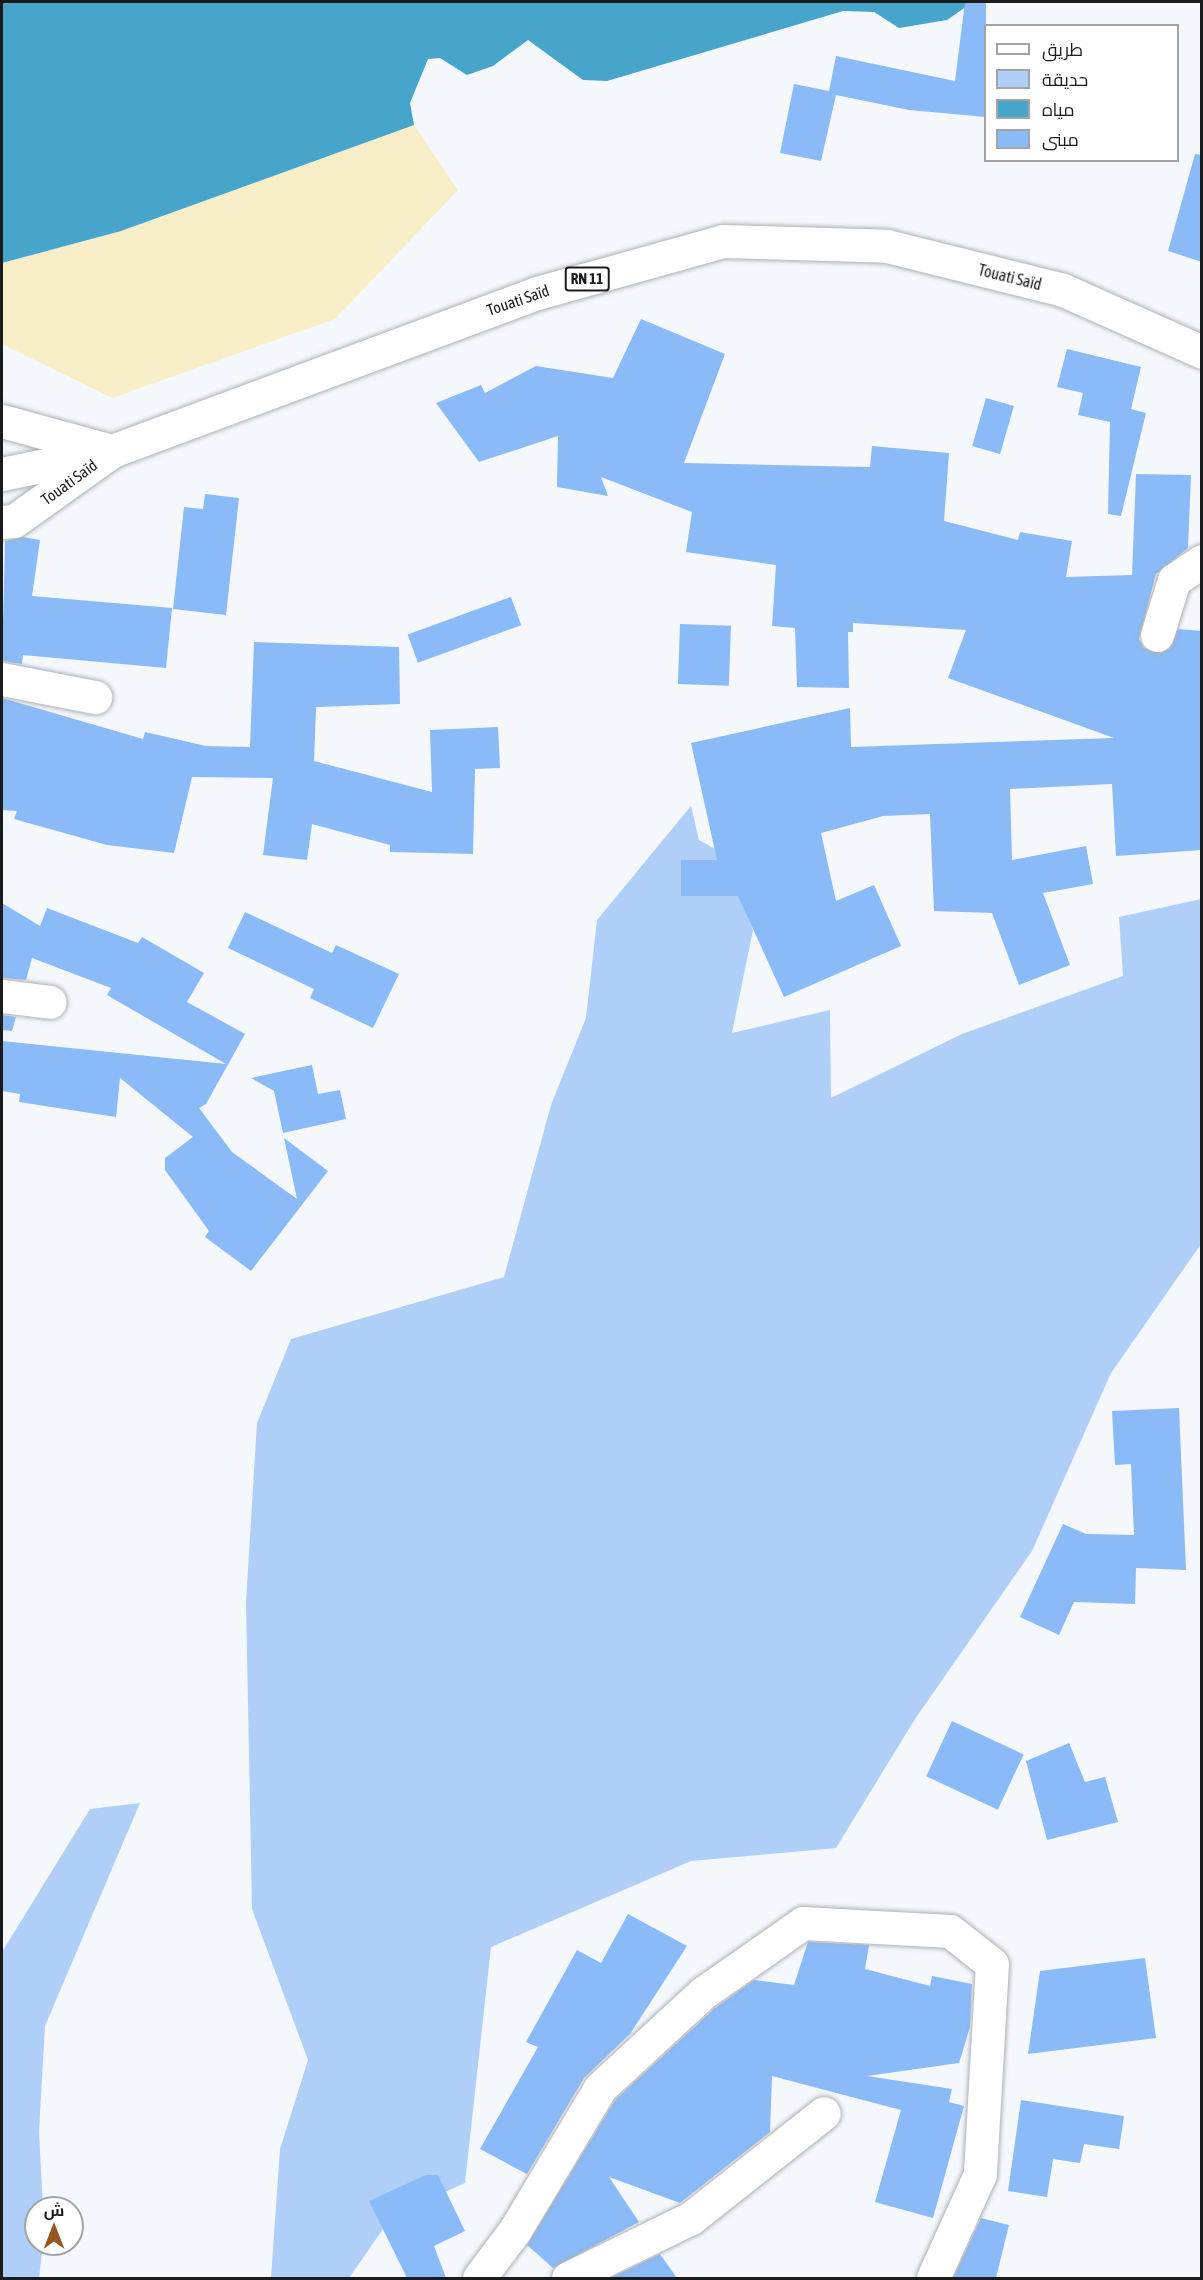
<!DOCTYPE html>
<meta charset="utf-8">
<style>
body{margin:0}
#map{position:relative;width:1203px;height:2280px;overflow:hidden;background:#f4f8fd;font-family:"Asap Condensed",Cairo,sans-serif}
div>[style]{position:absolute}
.green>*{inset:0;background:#afcff8}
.sand>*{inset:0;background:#f7eec8}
.water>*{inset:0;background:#47a4ca}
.building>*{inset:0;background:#8abaf8;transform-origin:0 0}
.roads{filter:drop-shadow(0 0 2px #acb0b5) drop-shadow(0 0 2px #acb0b5)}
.minor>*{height:33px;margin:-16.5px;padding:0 16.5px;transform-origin:16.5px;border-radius:16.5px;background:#fff}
.primary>*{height:33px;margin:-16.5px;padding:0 16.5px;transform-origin:16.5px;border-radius:16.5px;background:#fff}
span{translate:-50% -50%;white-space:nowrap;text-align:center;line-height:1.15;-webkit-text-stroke:5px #fff;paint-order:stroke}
.shield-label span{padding:2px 4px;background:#fff;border:2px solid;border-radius:4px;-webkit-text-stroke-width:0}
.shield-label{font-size:15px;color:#1a1b1d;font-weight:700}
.street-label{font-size:16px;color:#1a1b1d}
.frame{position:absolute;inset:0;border:3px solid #1a1b1d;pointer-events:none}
.legend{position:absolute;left:984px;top:24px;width:195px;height:138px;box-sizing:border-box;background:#fff;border:2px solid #a3a4a5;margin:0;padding:8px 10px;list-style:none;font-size:18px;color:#1a1b1d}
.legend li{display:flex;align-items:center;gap:12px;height:30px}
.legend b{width:30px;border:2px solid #a3a4a5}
.north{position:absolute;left:24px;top:2196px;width:60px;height:60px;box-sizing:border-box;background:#fff;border:2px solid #a3a4a5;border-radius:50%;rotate:0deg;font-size:16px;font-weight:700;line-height:24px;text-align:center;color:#1a1b1d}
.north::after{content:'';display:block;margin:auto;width:21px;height:27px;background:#975522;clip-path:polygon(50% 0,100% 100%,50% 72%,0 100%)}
</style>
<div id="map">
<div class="green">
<div style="clip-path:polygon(691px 806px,699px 840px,726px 855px,753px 930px,732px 1033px,830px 1010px,831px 1098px,962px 1034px,1123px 976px,1119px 917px,1201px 899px,1201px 1244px,1111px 1373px,1032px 1551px,915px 1719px,836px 1848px,691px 1861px,491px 1947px,465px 2183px,392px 2216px,349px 2278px,271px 2278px,280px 2149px,308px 2060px,252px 1909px,246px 1602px,257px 1423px,291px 1339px,504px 1277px,551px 1105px,586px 1018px,597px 920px)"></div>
<div style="clip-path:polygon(140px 1803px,45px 2026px,39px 2132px,43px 2208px,36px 2208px,36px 2244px,43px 2244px,39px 2278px,2px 2278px,2px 1952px,90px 1809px)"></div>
</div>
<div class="sand">
<div style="clip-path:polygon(414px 125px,458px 190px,335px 319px,112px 398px,2px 344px,2px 263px,121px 231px)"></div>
</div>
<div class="water">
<div style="clip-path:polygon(2px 2px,973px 2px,947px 20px,899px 28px,874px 12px,843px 11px,607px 81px,583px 80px,528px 40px,493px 66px,467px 75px,440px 58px,428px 59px,410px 103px,414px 125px,121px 231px,2px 263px)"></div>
</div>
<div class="building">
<div style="clip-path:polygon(965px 2px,986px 2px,986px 117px,909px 110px,836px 95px,821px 161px,780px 153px,794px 84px,829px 91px,836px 56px,955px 81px)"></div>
<div style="clip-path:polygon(1195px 154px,1202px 155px,1202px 262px,1168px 251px)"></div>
<div style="clip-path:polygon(641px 319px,725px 354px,684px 463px,870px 467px,872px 446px,949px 453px,944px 521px,1018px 540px,1020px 532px,1072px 541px,1066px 577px,1132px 575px,1136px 474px,1191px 475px,1188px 548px,1156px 574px,1139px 639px,1144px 648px,1161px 653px,1170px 648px,1178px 629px,1202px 631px,1202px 850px,1116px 856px,1112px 784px,1010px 789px,1012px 860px,1086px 846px,1093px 884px,1043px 893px,1070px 965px,1019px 985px,992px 913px,934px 911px,930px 814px,883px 816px,821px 833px,836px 901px,874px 885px,901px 946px,784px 997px,738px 896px,681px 896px,681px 860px,717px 860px,691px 743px,850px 708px,851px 747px,1114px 738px,948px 678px,966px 630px,853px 623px,853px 632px,848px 632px,849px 688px,797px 687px,795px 628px,772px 626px,776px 565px,686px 552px,692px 512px,601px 477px,608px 496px,557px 487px,558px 436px,479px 462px,436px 403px,481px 385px,485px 393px,536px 366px,613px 378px)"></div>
<div style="clip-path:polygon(1067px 349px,1141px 367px,1131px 409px,1146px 413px,1121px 516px,1108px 514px,1110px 422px,1078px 415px,1083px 393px,1057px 387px)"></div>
<div style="left:986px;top:398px;width:29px;height:50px;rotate:16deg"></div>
<div style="clip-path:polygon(205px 494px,239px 498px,226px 615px,173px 609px,184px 507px,203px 509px)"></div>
<div style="clip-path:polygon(23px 537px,40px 540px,32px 596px,172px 608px,166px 668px,23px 655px,22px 664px,2px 661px,5px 541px)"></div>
<div style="left:511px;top:597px;width:30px;height:110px;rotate:70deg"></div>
<div style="left:680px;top:624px;width:51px;height:60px;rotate:2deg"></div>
<div style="clip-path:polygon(254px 642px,399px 647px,400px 704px,316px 707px,314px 761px,432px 792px,430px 730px,498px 727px,500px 768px,475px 769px,473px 854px,390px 852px,390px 845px,312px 824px,307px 860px,263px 855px,273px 778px,192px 777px,174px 853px,107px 845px,14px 819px,17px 811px,2px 810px,2px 698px,143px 739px,145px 732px,206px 746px,250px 747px)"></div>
<div style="clip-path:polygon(2px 903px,40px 926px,47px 908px,138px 943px,142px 937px,204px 973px,187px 1002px,245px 1034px,206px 1104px,199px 1108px,232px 1152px,297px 1199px,284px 1138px,328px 1171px,251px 1271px,205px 1237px,209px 1231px,165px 1170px,165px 1158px,193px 1137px,120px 1078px,116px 1117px,19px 1102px,20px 1094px,2px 1091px,2px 1041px,226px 1064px,107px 995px,111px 988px,32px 958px,26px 980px,2px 978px)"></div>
<div style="clip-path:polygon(245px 912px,332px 953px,336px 945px,399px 974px,373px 1028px,310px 998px,314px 989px,228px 948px)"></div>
<div style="clip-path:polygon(2px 1015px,16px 1017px,12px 1031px,2px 1030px)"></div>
<div style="clip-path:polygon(312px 1065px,318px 1094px,340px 1090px,346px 1119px,283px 1133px,274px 1091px,251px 1078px)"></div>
<div style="clip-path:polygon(1179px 1408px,1186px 1570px,1136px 1568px,1135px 1604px,1074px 1602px,1059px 1635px,1020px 1617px,1063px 1524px,1086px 1534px,1134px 1535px,1131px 1464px,1115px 1465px,1112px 1411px)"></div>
<div style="left:952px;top:1721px;width:79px;height:61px;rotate:25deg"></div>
<div style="clip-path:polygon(1069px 1743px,1085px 1782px,1105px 1777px,1118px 1822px,1047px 1840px,1026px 1761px)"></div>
<div style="clip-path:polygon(628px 1914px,687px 1946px,630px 2034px,584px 2078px,527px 2174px,480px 2149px,538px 2047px,526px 2042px,577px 1950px,601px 1963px)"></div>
<div style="clip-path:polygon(808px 1942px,869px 1945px,865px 1969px,930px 1986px,932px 1976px,972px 1984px,970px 2027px,959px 2063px,867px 2076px,952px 2089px,949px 2102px,964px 2106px,933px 2218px,875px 2202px,901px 2110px,772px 2076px,770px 2132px,680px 2203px,609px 2177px,639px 2222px,553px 2268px,527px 2245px,615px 2100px,715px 2008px,754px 1980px,794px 1985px)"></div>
<div style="clip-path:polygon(1145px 1958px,1156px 2038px,1028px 2054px,1040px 1971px)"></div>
<div style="clip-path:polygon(1021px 2100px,1124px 2116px,1119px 2149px,1084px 2144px,1080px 2163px,1053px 2159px,1047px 2197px,1008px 2191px)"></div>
<div style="clip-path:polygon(426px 2175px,438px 2175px,465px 2231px,434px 2246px,446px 2278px,407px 2278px,369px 2201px)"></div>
<div style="clip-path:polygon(981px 2218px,1009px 2225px,996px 2278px,953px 2278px)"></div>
<div style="clip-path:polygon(660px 2254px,677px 2278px,610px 2278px)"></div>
</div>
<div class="roads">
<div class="minor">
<div style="left:2px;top:421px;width:114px;rotate:15.3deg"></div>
<div style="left:2px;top:474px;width:107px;rotate:-11.8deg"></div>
<div style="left:1157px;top:635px;width:58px;rotate:-72.8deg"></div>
<div style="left:1174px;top:580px;width:34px;rotate:-34deg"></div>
<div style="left:2px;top:679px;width:95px;rotate:11deg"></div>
<div style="left:2px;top:996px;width:48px;rotate:7.1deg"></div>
<div style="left:479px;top:2278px;width:60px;rotate:-53.1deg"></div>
<div style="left:515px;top:2230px;width:165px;rotate:-59.1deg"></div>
<div style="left:600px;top:2088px;width:140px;rotate:-42.7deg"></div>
<div style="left:703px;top:1993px;width:122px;rotate:-35deg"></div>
<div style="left:803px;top:1923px;width:147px;rotate:3.1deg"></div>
<div style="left:950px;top:1931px;width:53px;rotate:38.2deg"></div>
<div style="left:992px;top:1964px;width:210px;rotate:93.3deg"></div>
<div style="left:980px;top:2174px;width:114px;rotate:114.3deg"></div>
<div style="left:568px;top:2278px;width:137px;rotate:-26deg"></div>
<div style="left:691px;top:2218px;width:169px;rotate:-38.3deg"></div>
</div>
<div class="primary">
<div style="left:2px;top:522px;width:12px;rotate:-5deg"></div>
<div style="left:14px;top:521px;width:120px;rotate:-35.5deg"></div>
<div style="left:112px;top:451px;width:453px;rotate:-20.4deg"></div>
<div style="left:537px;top:293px;width:193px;rotate:-15.6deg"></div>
<div style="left:723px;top:241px;width:164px;rotate:1.7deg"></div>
<div style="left:887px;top:246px;width:181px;rotate:14deg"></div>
<div style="left:1063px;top:290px;width:152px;rotate:24deg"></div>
</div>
</div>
<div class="shield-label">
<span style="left:587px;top:279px">RN 11</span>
</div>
<div class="street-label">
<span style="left:1010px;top:277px;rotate:14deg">Touati Saïd</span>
<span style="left:518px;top:300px;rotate:-19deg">Touati Saïd</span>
<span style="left:69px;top:482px;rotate:-36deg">Touati Saïd</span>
</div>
<div class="frame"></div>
<ul class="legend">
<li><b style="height:8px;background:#fff"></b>طريق</li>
<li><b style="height:16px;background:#afcff8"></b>حديقة</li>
<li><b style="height:16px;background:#47a4ca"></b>مياه</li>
<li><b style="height:16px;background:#8abaf8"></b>مبنى</li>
</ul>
<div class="north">ش</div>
</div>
